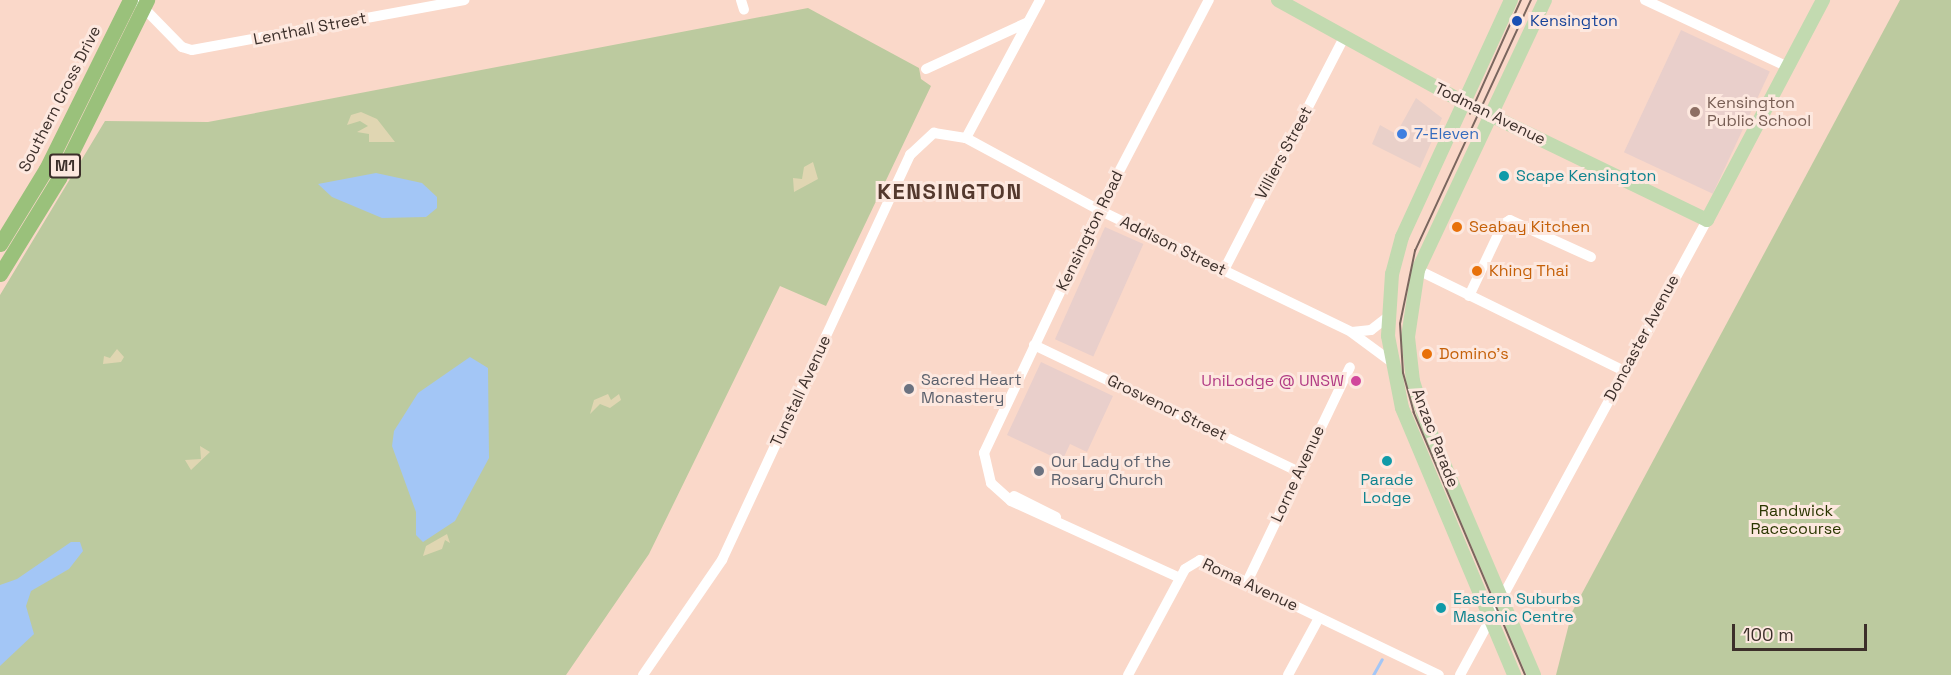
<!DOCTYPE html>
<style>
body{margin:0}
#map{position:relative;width:1951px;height:675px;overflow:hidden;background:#fad8c9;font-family:"Space Grotesk",sans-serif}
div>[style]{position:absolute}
.commercial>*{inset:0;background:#e9d0c9}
.education>*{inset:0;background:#e9cfcb;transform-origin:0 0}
.green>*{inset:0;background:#bcca9f}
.sand>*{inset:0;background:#e0d6b2}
.water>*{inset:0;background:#a3c6f6}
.stream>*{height:3px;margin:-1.5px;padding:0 1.5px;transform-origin:1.5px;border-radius:1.5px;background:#a3c6f6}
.minor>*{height:10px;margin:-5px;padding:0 5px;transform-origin:5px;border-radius:5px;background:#fff}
.major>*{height:14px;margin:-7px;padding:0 7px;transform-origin:7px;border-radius:7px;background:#c2dab0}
.highway>*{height:15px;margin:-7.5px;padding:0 7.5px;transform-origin:7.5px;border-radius:7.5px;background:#9ac17b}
.tram>*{height:1.5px;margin:-0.75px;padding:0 0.75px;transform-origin:0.75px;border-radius:0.75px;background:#7a665e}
.dots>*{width:16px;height:16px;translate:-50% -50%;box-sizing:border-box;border:3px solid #fde8df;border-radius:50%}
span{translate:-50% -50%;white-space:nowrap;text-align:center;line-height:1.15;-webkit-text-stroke:6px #fde8df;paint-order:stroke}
.shield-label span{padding:2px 4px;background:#fde8df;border:2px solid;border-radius:4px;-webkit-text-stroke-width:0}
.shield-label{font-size:15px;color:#3c2f2a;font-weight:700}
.transit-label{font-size:16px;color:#164399}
.left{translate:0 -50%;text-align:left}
.street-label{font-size:16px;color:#3c2f2a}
.education-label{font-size:16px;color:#785e54}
.shop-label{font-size:16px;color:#366cbe}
.culture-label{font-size:16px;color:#0d838f}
.food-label{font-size:16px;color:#c56008}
.worship-label{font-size:16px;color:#5b616d}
.hotel-label{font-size:16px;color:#b23c85}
.right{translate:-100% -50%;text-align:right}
.park-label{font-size:16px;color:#2a3600}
.district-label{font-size:22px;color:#54392e;font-weight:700;letter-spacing:1.5px}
.scale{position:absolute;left:1732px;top:624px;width:135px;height:27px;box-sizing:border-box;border:3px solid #3c2f2a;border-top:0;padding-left:8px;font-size:18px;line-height:21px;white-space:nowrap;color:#3c2f2a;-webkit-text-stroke:4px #fde8df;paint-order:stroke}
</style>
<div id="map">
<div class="commercial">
<div style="clip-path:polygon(1416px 98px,1442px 118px,1420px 168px,1372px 144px,1380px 125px,1396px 134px)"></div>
</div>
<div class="education">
<div style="left:1681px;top:30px;width:98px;height:135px;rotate:25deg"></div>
<div style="left:1105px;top:227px;width:42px;height:123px;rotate:24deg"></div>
<div style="clip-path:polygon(1041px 362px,1113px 396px,1087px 452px,1070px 444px,1062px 461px,1007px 435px)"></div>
</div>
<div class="green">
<div style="clip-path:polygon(1900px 0,1951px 0,1951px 675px,1556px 675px,1572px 612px)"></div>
<div style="clip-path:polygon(808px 8px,919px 68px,921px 79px,931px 86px,826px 306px,780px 286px,649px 554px,566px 675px,0 675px,0 295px,105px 121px,208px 122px)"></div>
</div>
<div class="sand">
<div style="clip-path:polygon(361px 112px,377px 119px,395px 142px,369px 142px,369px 134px,357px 132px,368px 126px,360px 121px,347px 125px,351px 115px)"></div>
<div style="clip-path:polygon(813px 162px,818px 179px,794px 192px,793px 178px,802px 179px,804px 167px)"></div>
<div style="clip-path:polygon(117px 349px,124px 357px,121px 362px,103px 364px,104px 356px,110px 358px)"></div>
<div style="clip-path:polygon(608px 394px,611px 400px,619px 394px,621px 400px,610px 408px,600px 404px,590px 414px,594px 400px)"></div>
<div style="clip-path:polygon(200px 446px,210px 452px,191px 470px,185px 460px,201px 459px)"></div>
<div style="clip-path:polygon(447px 534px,450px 543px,445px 540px,442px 549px,423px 556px,426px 546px)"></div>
</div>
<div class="water">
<div style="clip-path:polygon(376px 173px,422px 183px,437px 197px,437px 208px,426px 217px,382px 218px,332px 197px,318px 184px)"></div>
<div style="clip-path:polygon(470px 357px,488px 368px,489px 458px,455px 521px,423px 542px,416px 535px,416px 512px,392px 446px,394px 431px,418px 393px)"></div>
<div style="clip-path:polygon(71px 542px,80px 542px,83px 551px,69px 569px,31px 591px,26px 606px,34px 634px,0 666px,0 585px,17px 579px)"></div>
</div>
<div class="stream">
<div style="left:1373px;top:675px;width:18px;rotate:-61deg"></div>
</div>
<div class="minor">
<div style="left:136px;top:0;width:66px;rotate:45.6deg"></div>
<div style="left:182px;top:47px;width:10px;rotate:17deg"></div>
<div style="left:192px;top:50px;width:277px;rotate:-10.4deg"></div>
<div style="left:741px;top:0;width:10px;rotate:73deg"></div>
<div style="left:1645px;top:0;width:158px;rotate:25.1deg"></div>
<div style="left:926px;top:69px;width:112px;rotate:-24.7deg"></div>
<div style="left:966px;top:138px;width:157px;rotate:-61.8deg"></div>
<div style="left:1224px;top:270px;width:263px;rotate:-62.7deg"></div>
<div style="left:1418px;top:270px;width:229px;rotate:26.1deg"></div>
<div style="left:1469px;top:296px;width:80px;rotate:-64.7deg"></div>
<div style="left:1503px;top:224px;width:8px;rotate:-30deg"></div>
<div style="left:1510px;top:220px;width:89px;rotate:24.6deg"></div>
<div style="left:1352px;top:332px;width:19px;rotate:-6deg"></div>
<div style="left:1371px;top:330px;width:23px;rotate:-38deg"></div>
<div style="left:1034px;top:345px;width:294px;rotate:25.6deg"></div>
<div style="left:1014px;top:496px;width:47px;rotate:26.6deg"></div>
<div style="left:1180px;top:578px;width:186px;rotate:-155.5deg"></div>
<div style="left:1011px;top:501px;width:27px;rotate:-138deg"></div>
<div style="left:991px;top:483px;width:31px;rotate:-103deg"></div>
<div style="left:984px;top:453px;width:269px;rotate:-64.7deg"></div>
<div style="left:1099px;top:210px;width:237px;rotate:-62.4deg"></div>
<div style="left:1247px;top:582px;width:238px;rotate:-64.4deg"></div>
<div style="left:643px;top:675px;width:140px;rotate:-55.5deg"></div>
<div style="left:722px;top:560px;width:447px;rotate:-65.1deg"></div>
<div style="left:910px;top:155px;width:33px;rotate:-43deg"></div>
<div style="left:934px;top:133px;width:32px;rotate:9deg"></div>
<div style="left:966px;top:138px;width:151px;rotate:28.4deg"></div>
<div style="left:1099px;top:210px;width:280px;rotate:25.8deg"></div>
<div style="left:1351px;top:332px;width:47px;rotate:36.4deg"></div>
<div style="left:1128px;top:675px;width:120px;rotate:-61.7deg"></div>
<div style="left:1185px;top:569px;width:17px;rotate:-31deg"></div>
<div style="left:1200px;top:560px;width:265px;rotate:25.7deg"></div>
<div style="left:1288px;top:675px;width:65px;rotate:-61.5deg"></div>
<div style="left:1460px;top:675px;width:518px;rotate:-61.5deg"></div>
</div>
<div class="major">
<div style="left:1278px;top:0;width:211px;rotate:28.9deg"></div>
<div style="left:1463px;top:102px;width:271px;rotate:25.8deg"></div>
<div style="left:1707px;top:220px;width:249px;rotate:-62.2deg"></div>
<div style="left:1511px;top:0;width:261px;rotate:114.7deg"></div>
<div style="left:1402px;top:237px;width:38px;rotate:105deg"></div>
<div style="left:1392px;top:274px;width:62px;rotate:93.7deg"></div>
<div style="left:1388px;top:336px;width:73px;rotate:79deg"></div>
<div style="left:1402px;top:408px;width:290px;rotate:67.2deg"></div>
<div style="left:1534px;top:675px;width:275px;rotate:-113.1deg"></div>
<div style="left:1426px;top:422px;width:43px;rotate:-107.6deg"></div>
<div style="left:1413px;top:381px;width:44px;rotate:-96.5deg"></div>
<div style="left:1408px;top:337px;width:68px;rotate:-81.5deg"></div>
<div style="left:1418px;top:270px;width:298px;rotate:-64.8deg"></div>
</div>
<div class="highway">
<div style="left:0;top:244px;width:88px;rotate:-58.5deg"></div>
<div style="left:46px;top:169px;width:189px;rotate:-63.6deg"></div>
<div style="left:0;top:274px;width:113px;rotate:-58.4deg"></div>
<div style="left:59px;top:178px;width:199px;rotate:-63.7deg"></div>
</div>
<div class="tram">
<div style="left:1470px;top:114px;width:125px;rotate:-65.9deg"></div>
<div style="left:1525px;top:675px;width:285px;rotate:-113deg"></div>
<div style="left:1414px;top:413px;width:41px;rotate:-105.4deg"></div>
<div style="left:1403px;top:373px;width:49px;rotate:-93.5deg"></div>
<div style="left:1400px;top:324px;width:75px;rotate:-78.4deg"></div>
<div style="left:1415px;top:251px;width:277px;rotate:-65.2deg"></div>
</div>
<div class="dots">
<div style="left:1517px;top:21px;background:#1a4fb4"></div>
<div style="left:1695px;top:112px;background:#8d6e63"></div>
<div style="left:1402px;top:134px;background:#3f7fe0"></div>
<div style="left:1504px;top:176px;background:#0f9aa8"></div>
<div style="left:1457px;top:227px;background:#e8710a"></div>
<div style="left:1477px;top:271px;background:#e8710a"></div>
<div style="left:1427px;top:354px;background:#e8710a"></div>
<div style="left:1356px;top:381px;background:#d1479c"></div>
<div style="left:909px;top:389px;background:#6b7280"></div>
<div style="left:1387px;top:461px;background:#0f9aa8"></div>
<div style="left:1039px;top:471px;background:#6b7280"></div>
<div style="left:1441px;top:608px;background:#0f9aa8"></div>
</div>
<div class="shield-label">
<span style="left:65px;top:166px">M1</span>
</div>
<div class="transit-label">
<span class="left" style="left:1530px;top:21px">Kensington</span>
</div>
<div class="street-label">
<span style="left:310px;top:29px;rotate:-11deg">Lenthall Street</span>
<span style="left:60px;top:99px;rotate:-63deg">Southern Cross Drive</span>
<span style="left:1490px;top:114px;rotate:26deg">Todman Avenue</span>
<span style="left:1284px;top:153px;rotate:-62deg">Villiers Street</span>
<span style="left:1090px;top:231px;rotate:-64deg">Kensington Road</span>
<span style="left:1173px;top:246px;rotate:26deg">Addison Street</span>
<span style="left:1642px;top:338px;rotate:-62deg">Doncaster Avenue</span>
<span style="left:801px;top:391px;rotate:-65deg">Tunstall Avenue</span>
<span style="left:1167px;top:408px;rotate:26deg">Grosvenor Street</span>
<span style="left:1435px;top:438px;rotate:69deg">Anzac Parade</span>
<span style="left:1298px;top:474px;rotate:-65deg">Lorne Avenue</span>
<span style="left:1250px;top:585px;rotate:25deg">Roma Avenue</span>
</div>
<div class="education-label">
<span class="left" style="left:1707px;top:112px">Kensington<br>Public School</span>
</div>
<div class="shop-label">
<span class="left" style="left:1414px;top:134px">7-Eleven</span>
</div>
<div class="culture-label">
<span class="left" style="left:1516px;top:176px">Scape Kensington</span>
<span style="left:1387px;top:489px">Parade<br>Lodge</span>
<span class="left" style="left:1453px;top:608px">Eastern Suburbs<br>Masonic Centre</span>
</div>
<div class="food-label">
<span class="left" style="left:1469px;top:227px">Seabay Kitchen</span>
<span class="left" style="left:1489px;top:271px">Khing Thai</span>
<span class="left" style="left:1439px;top:354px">Domino's</span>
</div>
<div class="worship-label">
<span class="left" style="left:921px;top:389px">Sacred Heart<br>Monastery</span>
<span class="left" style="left:1051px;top:471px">Our Lady of the<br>Rosary Church</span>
</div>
<div class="hotel-label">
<span class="right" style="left:1344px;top:381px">UniLodge @ UNSW</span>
</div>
<div class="park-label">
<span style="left:1796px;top:520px">Randwick<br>Racecourse</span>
</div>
<div class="district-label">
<span style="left:950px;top:192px">KENSINGTON</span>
</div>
<div class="scale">100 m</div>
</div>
